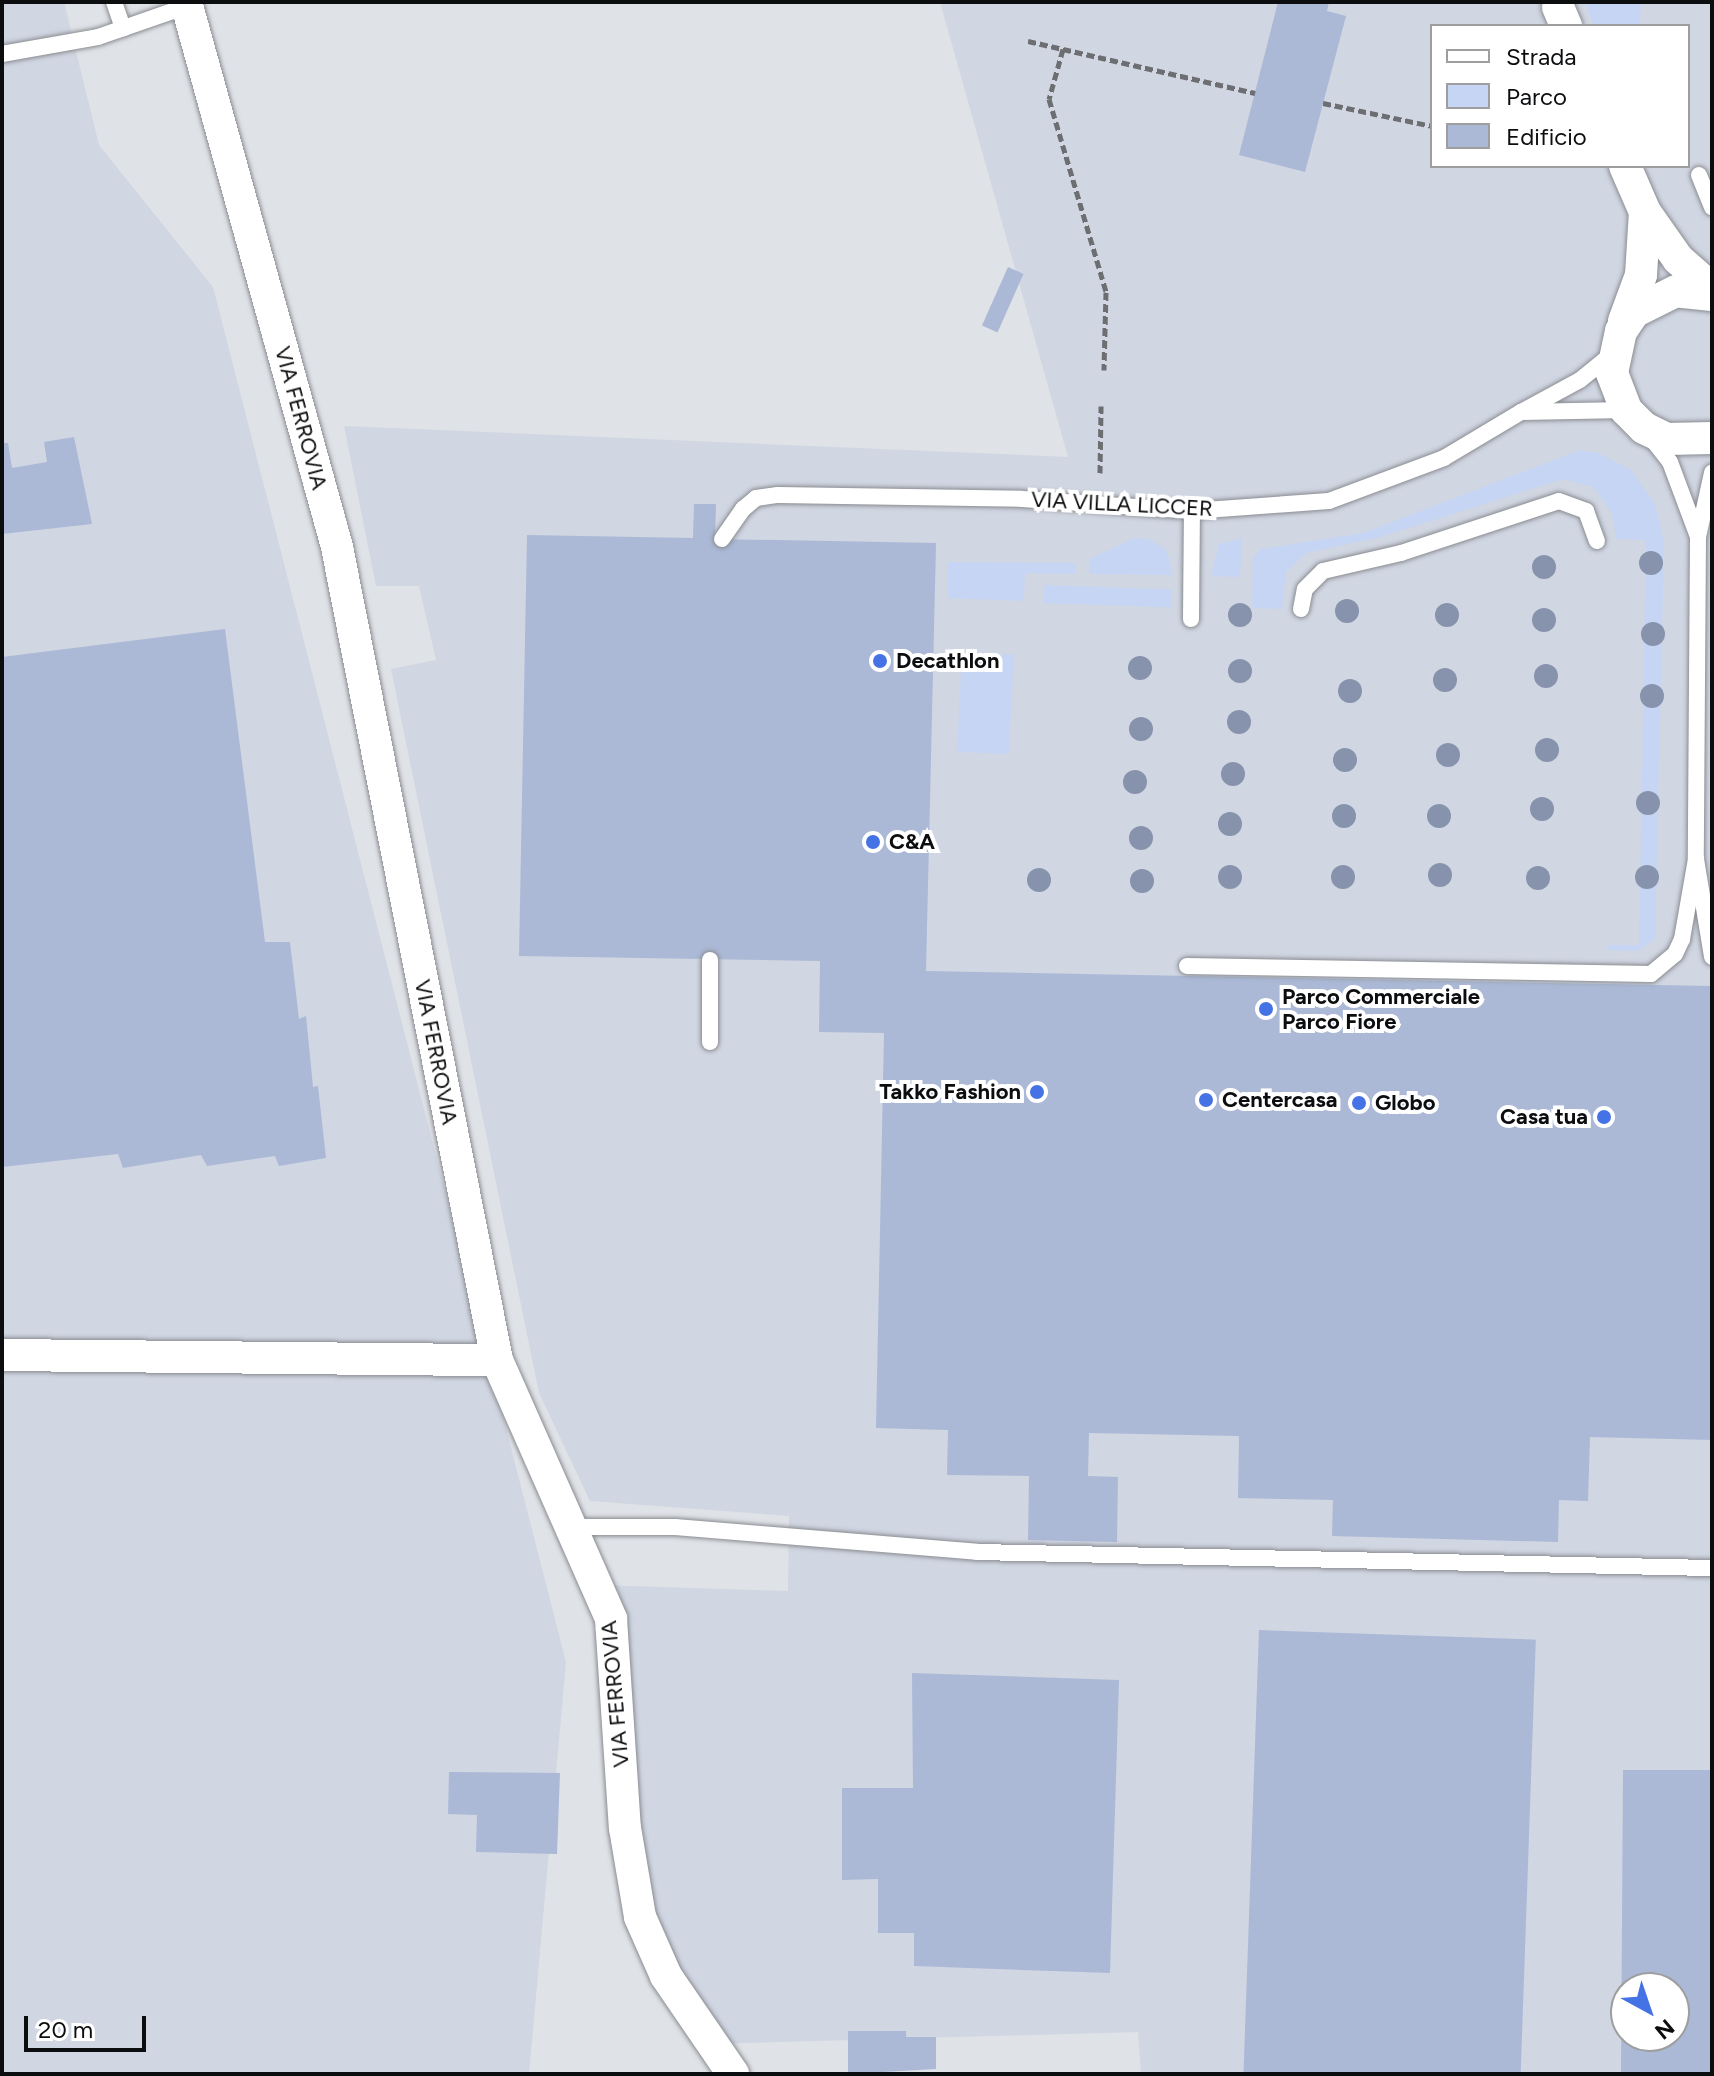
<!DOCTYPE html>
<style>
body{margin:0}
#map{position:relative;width:1714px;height:2076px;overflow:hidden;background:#dfe2e7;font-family:Figtree,sans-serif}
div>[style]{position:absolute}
.built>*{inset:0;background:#d0d6e2}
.green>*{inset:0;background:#c6d5f3;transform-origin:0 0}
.building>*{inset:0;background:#abb9d6;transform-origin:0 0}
.path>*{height:5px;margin-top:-2.5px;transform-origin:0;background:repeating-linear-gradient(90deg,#6c6e71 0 8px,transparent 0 12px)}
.roads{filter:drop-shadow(0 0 2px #8a8c91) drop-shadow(0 0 2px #8a8c91)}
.lane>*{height:16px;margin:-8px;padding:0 8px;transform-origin:8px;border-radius:8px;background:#fff}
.street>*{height:32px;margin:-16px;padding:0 16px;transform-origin:16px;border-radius:16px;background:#fff}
.trees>*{width:24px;height:24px;margin:-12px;border-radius:50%;background:#8793ad}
.dots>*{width:22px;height:22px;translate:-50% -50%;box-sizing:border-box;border:4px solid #fff;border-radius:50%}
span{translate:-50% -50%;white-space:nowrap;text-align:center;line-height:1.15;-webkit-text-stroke:8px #fff;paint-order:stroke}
.street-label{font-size:22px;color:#0c0d0f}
.poi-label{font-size:22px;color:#0c0d0f;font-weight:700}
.left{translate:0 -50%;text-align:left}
.right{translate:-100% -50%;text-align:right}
.frame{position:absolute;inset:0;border:4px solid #0c0d0f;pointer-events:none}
.legend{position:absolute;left:1430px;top:24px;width:260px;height:144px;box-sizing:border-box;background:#fff;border:2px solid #9e9e9f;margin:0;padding:10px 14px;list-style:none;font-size:24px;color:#0c0d0f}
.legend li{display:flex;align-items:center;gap:16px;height:40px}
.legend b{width:40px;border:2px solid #9e9e9f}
.north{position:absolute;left:1610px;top:1972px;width:80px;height:80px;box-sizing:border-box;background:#fff;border:2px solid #9e9e9f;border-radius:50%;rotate:140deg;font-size:22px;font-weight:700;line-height:32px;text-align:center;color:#0c0d0f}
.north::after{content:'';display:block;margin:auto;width:28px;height:36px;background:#4572e4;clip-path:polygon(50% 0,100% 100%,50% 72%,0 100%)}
.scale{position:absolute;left:24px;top:2016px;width:122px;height:36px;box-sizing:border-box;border:4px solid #0c0d0f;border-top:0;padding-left:10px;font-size:24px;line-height:28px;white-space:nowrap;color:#0c0d0f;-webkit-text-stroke:6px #fff;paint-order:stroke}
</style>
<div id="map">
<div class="built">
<div style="clip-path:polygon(2px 2px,64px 2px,99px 145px,213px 287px,566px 1662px,529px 2074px,2px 2074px)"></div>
<div style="clip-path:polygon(evenodd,940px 2px,1712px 2px,1712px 2074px,1141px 2074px,1138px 2032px,710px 2044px,666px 1976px,599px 1585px,788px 1591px,789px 1516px,590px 1501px,539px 1393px,391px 669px,436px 660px,419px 586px,376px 586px,344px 426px,1068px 457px,940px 2px,1432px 26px,1688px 26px,1688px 166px,1432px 166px,1432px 26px,940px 2px,1626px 1988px,1674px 1988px,1674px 2036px,1626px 2036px,1626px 1988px)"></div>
</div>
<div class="green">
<div style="clip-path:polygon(1585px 2px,1641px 2px,1640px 26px,1594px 26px)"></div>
<div style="clip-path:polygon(1578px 451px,1596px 452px,1631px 470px,1655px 504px,1664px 542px,1655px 939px,1637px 951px,1608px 950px,1608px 945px,1639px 945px,1646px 540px,1616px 539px,1612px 513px,1593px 487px,1563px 479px,1380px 537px,1306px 553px,1286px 572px,1282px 609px,1252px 608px,1253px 558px,1260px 549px,1363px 533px)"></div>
<div style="clip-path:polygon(1135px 538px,1149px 539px,1167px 551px,1173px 575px,1089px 574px,1089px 559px)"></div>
<div style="clip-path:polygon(1242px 538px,1240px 577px,1211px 576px,1219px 544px)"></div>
<div style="clip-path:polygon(948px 562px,1075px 563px,1075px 574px,1025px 573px,1024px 601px,948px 598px)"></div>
<div style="left:1044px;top:585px;width:128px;height:18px;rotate:2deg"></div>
<div style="left:962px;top:652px;width:52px;height:100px;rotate:3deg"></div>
</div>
<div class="building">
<div style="clip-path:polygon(1278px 2px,1329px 2px,1327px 11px,1346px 16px,1305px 172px,1239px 155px)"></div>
<div style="left:1008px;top:267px;width:17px;height:64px;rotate:24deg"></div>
<div style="clip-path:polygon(74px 437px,92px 524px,2px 534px,2px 443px,8px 443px,12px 468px,47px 462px,44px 442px)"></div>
<div style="clip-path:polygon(694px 504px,716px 504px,715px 539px,936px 543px,926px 971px,1712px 986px,1712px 1440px,1590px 1437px,1588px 1501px,1559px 1500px,1558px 1542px,1332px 1536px,1333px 1500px,1238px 1498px,1239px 1436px,1089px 1433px,1088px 1476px,1118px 1477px,1117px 1542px,1028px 1540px,1029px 1476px,947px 1475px,948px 1430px,876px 1428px,884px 1033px,819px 1032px,820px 961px,519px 956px,527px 535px,693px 538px)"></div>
<div style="clip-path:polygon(225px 629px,265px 942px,290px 942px,299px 1019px,306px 1016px,313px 1087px,318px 1086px,326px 1158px,279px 1166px,275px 1156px,207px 1166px,201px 1155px,123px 1168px,118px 1154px,2px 1167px,2px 657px)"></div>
<div style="left:1259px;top:1630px;width:277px;height:444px;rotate:2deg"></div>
<div style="clip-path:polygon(912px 1673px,1119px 1680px,1110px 1973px,914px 1966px,914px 1933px,878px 1933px,878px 1879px,842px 1880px,842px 1788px,913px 1788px)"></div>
<div style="clip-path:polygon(evenodd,1623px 1770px,1712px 1770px,1712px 2074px,1621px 2074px,1623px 1770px,1626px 1988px,1674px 1988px,1674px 2036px,1626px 2036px,1626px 1988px)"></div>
<div style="clip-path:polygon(449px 1772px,560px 1773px,557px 1854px,476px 1852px,477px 1815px,448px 1814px)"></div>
<div style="clip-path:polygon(848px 2031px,906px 2031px,906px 2037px,936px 2037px,936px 2069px,848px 2074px)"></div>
</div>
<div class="path">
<div style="left:1028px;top:41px;width:233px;rotate:12.9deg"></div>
<div style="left:1063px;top:49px;width:52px;rotate:105.6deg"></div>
<div style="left:1049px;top:99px;width:201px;rotate:73.5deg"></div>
<div style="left:1106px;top:292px;width:78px;rotate:91.5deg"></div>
<div style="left:1323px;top:103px;width:111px;rotate:11.9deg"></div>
<div style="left:1100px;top:473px;width:67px;rotate:-89.1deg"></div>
</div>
<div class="roads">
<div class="lane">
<div style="left:114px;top:2px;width:28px;rotate:71deg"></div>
<div style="left:2px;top:54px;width:97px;rotate:-10deg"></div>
<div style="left:98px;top:37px;width:94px;rotate:-19.2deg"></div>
<div style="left:1699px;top:175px;width:35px;rotate:68deg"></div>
<div style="left:1612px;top:354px;width:41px;rotate:140.9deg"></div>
<div style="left:1580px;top:380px;width:67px;rotate:151.5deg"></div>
<div style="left:1521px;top:412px;width:105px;rotate:-1.1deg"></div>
<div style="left:1652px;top:439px;width:29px;rotate:52deg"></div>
<div style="left:1670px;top:462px;width:80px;rotate:69.5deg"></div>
<div style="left:1698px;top:537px;width:66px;rotate:-77.7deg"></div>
<div style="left:1698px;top:537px;width:322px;rotate:90.4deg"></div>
<div style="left:1696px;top:859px;width:99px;rotate:80.7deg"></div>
<div style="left:722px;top:539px;width:37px;rotate:-55deg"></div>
<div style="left:743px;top:509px;width:17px;rotate:-40deg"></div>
<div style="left:756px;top:498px;width:22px;rotate:-8deg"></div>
<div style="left:778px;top:495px;width:244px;rotate:0.9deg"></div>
<div style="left:1022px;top:499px;width:170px;rotate:4deg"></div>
<div style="left:1192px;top:511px;width:137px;rotate:-4.2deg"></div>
<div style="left:1329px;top:501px;width:123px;rotate:-20.5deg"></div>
<div style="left:1444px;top:458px;width:90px;rotate:-30.9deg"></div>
<div style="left:1301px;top:609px;width:20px;rotate:-79deg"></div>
<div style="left:1305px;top:589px;width:25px;rotate:-45deg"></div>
<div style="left:1323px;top:571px;width:80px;rotate:-13deg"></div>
<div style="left:1401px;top:553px;width:166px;rotate:-18.2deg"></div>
<div style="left:1559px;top:501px;width:29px;rotate:20deg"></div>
<div style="left:1586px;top:511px;width:32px;rotate:70deg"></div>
<div style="left:1191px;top:619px;width:108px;rotate:-89.5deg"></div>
<div style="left:1187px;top:966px;width:464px;rotate:1deg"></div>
<div style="left:1651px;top:974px;width:31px;rotate:-40deg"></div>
<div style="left:1675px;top:954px;width:17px;rotate:-65deg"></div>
<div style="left:1682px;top:939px;width:81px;rotate:-80.1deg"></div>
<div style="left:710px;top:1042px;width:82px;rotate:-90deg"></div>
<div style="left:573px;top:1527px;width:102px"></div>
<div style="left:675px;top:1527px;width:303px;rotate:4.7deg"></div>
<div style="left:977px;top:1552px;width:735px;rotate:1.25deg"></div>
</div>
<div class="street">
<div style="left:186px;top:2px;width:566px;rotate:74.51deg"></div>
<div style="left:337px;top:547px;width:829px;rotate:78.87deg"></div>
<div style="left:497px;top:1360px;width:283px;rotate:66.2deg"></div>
<div style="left:611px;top:1619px;width:209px;rotate:86.2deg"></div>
<div style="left:625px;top:1828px;width:90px;rotate:80.4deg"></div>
<div style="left:640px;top:1917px;width:64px;rotate:66.2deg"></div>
<div style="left:666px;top:1976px;width:119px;rotate:55.6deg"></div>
<div style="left:1558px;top:7px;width:21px;rotate:67deg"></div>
<div style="left:1625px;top:166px;width:50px;rotate:66.5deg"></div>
<div style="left:1645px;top:212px;width:57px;rotate:54.9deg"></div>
<div style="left:1678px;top:259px;width:45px;rotate:41.4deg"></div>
<div style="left:1712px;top:295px;width:36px;rotate:-174deg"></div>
<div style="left:1676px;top:291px;width:47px;rotate:153.4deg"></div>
<div style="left:1634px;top:312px;width:23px;rotate:124deg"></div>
<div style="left:1621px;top:331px;width:43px;rotate:102.1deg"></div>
<div style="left:1612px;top:373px;width:40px;rotate:69deg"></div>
<div style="left:1626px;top:410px;width:25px;rotate:45deg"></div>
<div style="left:1644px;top:428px;width:25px;rotate:26deg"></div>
<div style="left:1667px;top:439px;width:45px;rotate:-1.3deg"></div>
<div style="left:1624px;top:321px;width:49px;rotate:-69.7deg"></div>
<div style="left:1641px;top:275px;width:63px;rotate:-86.4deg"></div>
<div style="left:2px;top:1355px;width:495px;rotate:0.6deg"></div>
</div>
</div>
<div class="trees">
<div style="left:1651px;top:563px"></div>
<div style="left:1544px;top:567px"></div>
<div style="left:1347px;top:611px"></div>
<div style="left:1240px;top:615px"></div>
<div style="left:1447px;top:615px"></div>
<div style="left:1544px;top:620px"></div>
<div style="left:1653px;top:634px"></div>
<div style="left:1140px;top:668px"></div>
<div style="left:1240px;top:671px"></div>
<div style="left:1546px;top:676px"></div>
<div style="left:1445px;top:680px"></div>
<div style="left:1350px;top:691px"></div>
<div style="left:1652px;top:696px"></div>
<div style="left:1239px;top:722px"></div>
<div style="left:1141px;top:729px"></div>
<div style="left:1547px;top:750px"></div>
<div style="left:1448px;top:755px"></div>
<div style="left:1345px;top:760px"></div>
<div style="left:1233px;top:774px"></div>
<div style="left:1135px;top:782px"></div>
<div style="left:1648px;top:803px"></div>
<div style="left:1542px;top:809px"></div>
<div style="left:1344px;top:816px"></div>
<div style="left:1439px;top:816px"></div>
<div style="left:1230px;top:824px"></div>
<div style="left:1141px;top:838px"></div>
<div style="left:1440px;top:875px"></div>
<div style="left:1230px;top:877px"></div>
<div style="left:1343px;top:877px"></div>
<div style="left:1647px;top:877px"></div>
<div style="left:1538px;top:878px"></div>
<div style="left:1039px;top:880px"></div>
<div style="left:1142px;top:881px"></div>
</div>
<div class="dots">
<div style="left:880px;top:661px;background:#4572e4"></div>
<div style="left:873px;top:842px;background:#4572e4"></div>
<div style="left:1266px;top:1009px;background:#4572e4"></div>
<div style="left:1037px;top:1092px;background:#4572e4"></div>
<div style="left:1206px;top:1100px;background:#4572e4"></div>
<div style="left:1359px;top:1103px;background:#4572e4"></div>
<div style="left:1604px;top:1117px;background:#4572e4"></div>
</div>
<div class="street-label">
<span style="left:301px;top:418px;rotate:75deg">VIA FERROVIA</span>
<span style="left:1122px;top:504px;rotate:3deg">VIA VILLA LICCER</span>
<span style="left:436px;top:1052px;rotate:79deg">VIA FERROVIA</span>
<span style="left:615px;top:1694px;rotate:-95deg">VIA FERROVIA</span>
</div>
<div class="poi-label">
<span class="left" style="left:896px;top:661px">Decathlon</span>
<span class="left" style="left:889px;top:842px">C&amp;A</span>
<span class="left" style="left:1282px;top:1009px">Parco Commerciale<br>Parco Fiore</span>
<span class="right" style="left:1021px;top:1092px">Takko Fashion</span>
<span class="left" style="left:1222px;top:1100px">Centercasa</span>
<span class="left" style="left:1375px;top:1103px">Globo</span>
<span class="right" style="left:1588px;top:1117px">Casa tua</span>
</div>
<div class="frame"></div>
<ul class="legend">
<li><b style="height:10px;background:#fff"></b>Strada</li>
<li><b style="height:22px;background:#c6d5f3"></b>Parco</li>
<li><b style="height:22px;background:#abb9d6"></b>Edificio</li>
</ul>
<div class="north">N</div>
<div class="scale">20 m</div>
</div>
